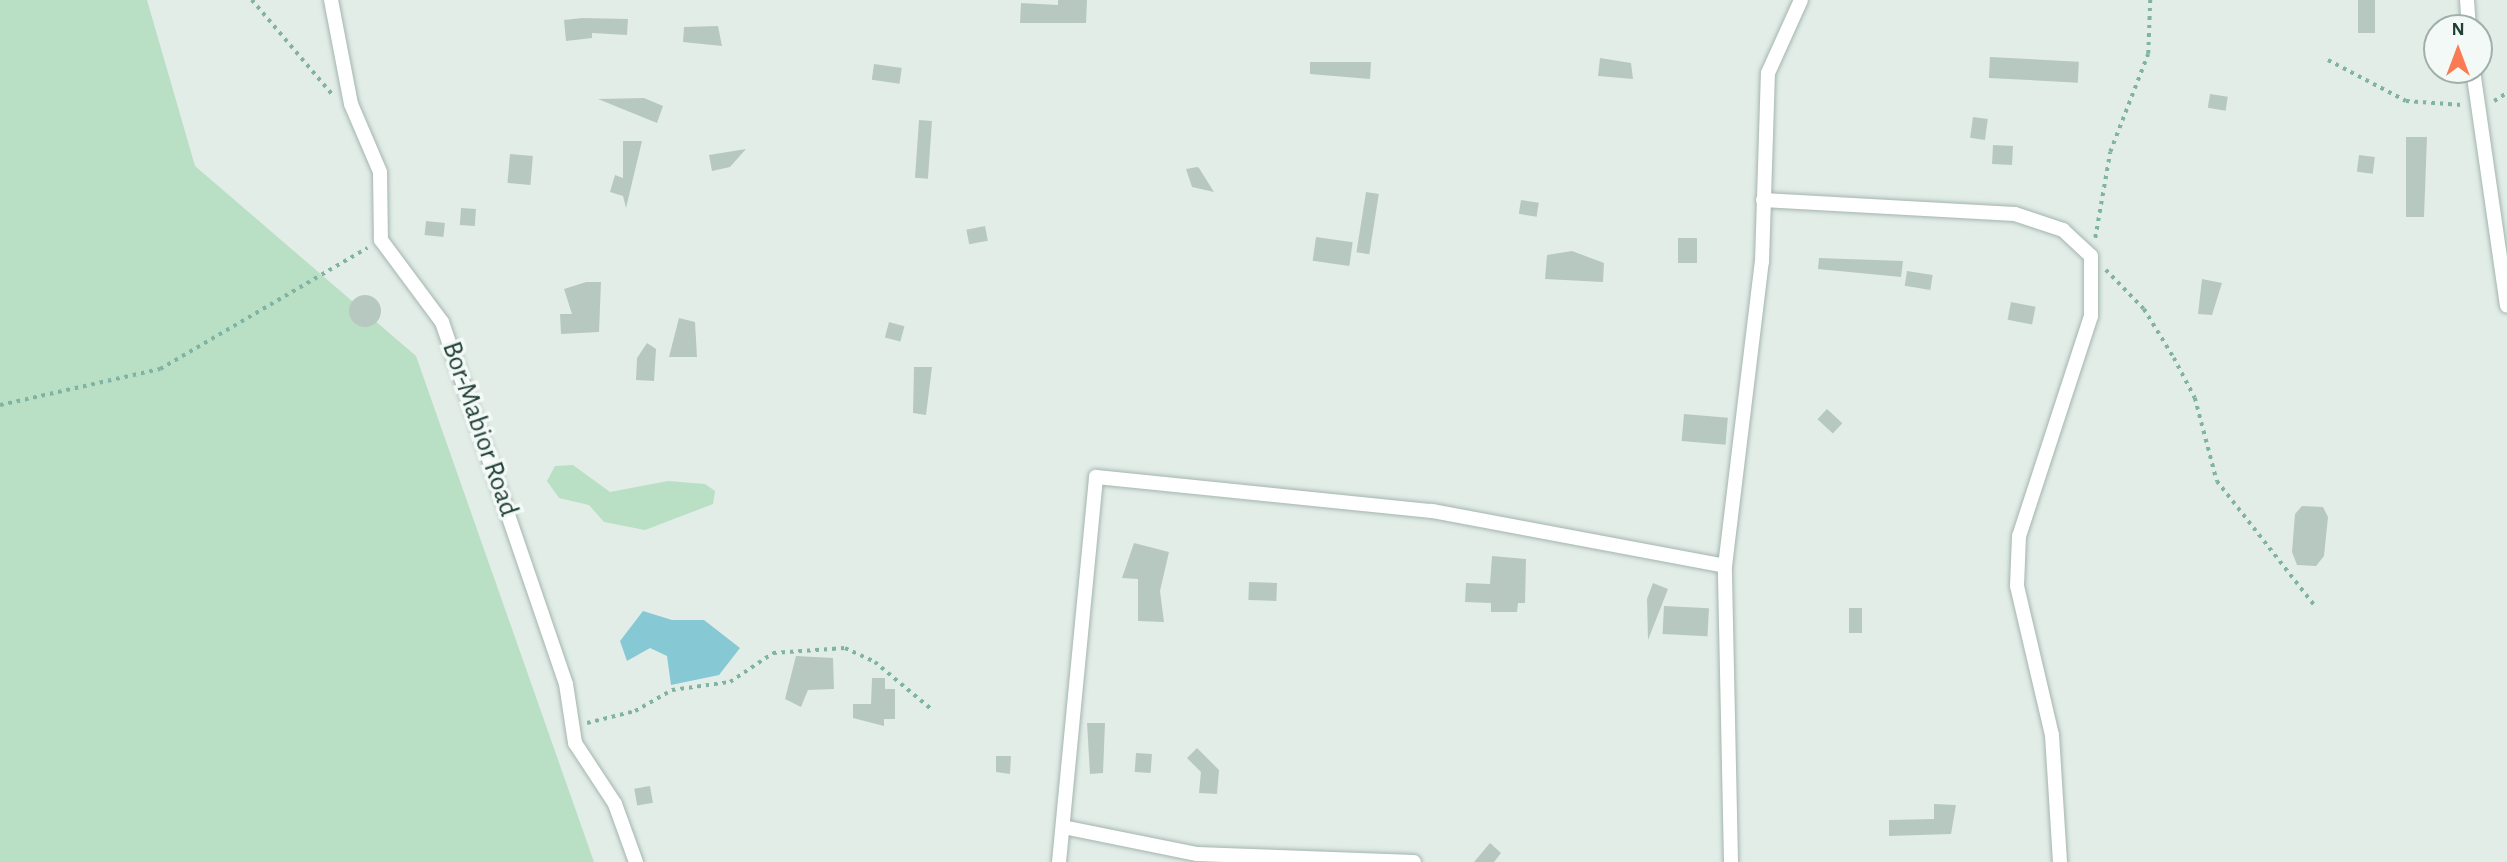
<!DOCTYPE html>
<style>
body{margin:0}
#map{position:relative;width:2507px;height:862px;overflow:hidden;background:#e2ede8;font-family:"Alegreya Sans",sans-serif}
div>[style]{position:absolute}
.green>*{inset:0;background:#b9dfc4}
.water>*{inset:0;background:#86c9d5}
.building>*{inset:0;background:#b7c8c1;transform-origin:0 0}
.round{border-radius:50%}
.path>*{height:3.5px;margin-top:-1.75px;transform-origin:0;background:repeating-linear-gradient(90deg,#80b3a3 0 3.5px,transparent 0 8.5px)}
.roads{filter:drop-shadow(0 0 2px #a4b5af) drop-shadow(0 0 2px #a4b5af)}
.street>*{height:14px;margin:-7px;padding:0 7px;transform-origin:7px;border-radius:7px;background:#fff}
span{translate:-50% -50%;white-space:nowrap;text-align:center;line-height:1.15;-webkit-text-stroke:7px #f3f9f6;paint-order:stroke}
.street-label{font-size:28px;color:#213f37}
.north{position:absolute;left:2423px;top:14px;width:70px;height:70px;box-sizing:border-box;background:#f3f9f6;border:2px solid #9fafaa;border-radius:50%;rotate:0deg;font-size:19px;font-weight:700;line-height:28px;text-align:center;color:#213f37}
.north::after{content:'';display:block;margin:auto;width:24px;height:32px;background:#fa7b53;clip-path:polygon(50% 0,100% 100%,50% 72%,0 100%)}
</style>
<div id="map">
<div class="green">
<div style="clip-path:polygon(0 0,147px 0,195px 166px,416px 356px,594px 862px,0 862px)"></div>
<div style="clip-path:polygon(573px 465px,610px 492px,668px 481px,705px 484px,715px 491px,713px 504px,645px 530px,604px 522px,589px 505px,559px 498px,547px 481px,555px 466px)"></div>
</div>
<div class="water">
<div style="clip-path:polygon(643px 611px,672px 620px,704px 620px,740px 648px,719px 675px,671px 685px,667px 656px,650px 648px,627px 661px,620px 641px)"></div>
</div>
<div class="building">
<div style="clip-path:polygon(1058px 0,1087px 0,1086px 23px,1020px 23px,1021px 3px,1058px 5px)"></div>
<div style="left:2358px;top:0;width:17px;height:33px"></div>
<div style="clip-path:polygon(582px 18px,628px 19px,627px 35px,592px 33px,592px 38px,566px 41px,564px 20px)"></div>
<div style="clip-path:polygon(718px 26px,722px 46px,683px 42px,684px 27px)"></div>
<div style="left:1990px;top:57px;width:89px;height:21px;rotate:3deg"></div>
<div style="clip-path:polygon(1600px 58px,1631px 63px,1633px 79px,1598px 76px)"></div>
<div style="clip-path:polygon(1310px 62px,1371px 62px,1370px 79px,1310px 74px)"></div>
<div style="left:874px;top:64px;width:28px;height:16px;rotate:8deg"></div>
<div style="left:2210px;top:94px;width:18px;height:14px;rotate:9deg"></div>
<div style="clip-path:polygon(644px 98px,663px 106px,657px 123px,598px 99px)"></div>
<div style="left:1973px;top:117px;width:15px;height:21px;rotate:8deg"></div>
<div style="left:919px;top:120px;width:13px;height:58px;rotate:4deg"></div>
<div style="clip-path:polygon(2406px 137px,2427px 137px,2424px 217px,2406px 217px)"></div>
<div style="clip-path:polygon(623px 141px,642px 141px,626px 208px,623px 196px,610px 192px,615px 175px,623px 178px)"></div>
<div style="left:1993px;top:145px;width:20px;height:19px;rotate:3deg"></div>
<div style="clip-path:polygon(746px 149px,730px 167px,712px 171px,709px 155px)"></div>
<div style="left:510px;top:154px;width:23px;height:29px;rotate:5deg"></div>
<div style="left:2359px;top:155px;width:16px;height:17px;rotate:7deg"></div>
<div style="clip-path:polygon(1197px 167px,1199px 168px,1214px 192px,1192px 187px,1186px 169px)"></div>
<div style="left:1366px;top:192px;width:13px;height:61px;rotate:9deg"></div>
<div style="left:1521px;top:200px;width:18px;height:14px;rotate:9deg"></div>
<div style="left:461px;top:208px;width:15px;height:17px;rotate:4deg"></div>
<div style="left:426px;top:221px;width:19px;height:14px;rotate:6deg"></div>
<div style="left:985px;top:226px;width:15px;height:19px;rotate:79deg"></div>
<div style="left:1316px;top:237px;width:37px;height:24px;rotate:8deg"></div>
<div style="left:1678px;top:238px;width:19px;height:25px"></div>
<div style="clip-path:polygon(1572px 251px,1604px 263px,1603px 282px,1545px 279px,1547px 255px)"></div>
<div style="clip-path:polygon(1819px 258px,1903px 261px,1901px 277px,1818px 269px)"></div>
<div style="left:1907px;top:271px;width:26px;height:15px;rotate:9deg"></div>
<div style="clip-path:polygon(2202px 279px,2222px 283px,2212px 315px,2198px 314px)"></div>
<div style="clip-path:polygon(586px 282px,601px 282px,599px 332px,561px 334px,560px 314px,572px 314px,564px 289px)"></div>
<div class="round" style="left:349px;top:295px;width:32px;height:32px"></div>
<div style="left:2011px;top:302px;width:25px;height:18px;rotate:11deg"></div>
<div style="clip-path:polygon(679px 318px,695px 322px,697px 357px,669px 357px)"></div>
<div style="left:889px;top:322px;width:16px;height:16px;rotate:15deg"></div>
<div style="clip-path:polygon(647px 343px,656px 349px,654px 381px,636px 380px,637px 358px)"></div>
<div style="clip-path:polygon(914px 367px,932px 367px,926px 415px,913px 413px)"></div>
<div style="left:1827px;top:409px;width:21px;height:14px;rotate:43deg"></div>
<div style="left:1684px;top:414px;width:44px;height:27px;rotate:5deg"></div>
<div style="clip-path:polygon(2302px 506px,2323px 507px,2328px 517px,2324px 556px,2316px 566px,2297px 565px,2292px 552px,2295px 514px)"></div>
<div style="clip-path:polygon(1134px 543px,1169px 552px,1160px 591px,1164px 622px,1138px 621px,1138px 579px,1122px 578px)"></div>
<div style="clip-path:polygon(1492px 556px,1526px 559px,1525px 603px,1518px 603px,1517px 612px,1491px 612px,1491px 603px,1465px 602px,1466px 583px,1490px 584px)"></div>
<div style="left:1249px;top:582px;width:28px;height:18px;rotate:2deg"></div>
<div style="clip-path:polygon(1653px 583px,1668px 589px,1648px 640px,1647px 599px)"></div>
<div style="left:1664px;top:606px;width:45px;height:28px;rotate:3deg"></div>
<div style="left:1849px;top:608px;width:13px;height:25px"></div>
<div style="clip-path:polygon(796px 656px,833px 658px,834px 689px,808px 690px,801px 707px,785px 699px)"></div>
<div style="clip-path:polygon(872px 678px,885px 678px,885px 689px,895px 689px,895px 719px,884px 719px,884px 726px,853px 718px,853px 704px,871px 704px)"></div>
<div style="clip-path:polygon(1087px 723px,1105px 723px,1103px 773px,1090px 774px)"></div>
<div style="clip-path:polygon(1197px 748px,1219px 770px,1217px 794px,1199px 793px,1201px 772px,1187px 758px)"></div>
<div style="left:1136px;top:753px;width:16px;height:19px;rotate:4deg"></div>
<div style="clip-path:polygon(996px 756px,1011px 756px,1010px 774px,996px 772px)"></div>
<div style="left:650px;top:786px;width:17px;height:16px;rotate:80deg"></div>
<div style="clip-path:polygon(1934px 804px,1956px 805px,1951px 834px,1889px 836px,1889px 820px,1934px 819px)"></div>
<div style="clip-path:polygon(1490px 843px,1501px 853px,1494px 862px,1474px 862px)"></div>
</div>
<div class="path">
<div style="left:252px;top:0;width:123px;rotate:49.6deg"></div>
<div style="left:2328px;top:60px;width:88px;rotate:27.7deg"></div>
<div style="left:2406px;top:101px;width:56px;rotate:4.1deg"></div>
<div style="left:2494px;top:101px;width:15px;rotate:-32deg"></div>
<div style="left:2095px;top:238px;width:87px;rotate:-80.1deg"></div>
<div style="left:2110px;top:152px;width:105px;rotate:-68.8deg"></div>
<div style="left:2148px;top:54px;width:54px;rotate:-87.9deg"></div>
<div style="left:2106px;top:270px;width:54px;rotate:45.7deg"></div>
<div style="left:2144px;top:309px;width:57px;rotate:58.5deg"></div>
<div style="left:2174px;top:358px;width:45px;rotate:62.3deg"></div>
<div style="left:2195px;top:398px;width:86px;rotate:75.2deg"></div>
<div style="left:2217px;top:481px;width:159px;rotate:51.9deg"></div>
<div style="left:0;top:405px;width:164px;rotate:-12.7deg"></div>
<div style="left:160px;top:369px;width:240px;rotate:-30.3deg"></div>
<div style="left:587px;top:723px;width:49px;rotate:-14deg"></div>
<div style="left:635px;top:711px;width:43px;rotate:-29.6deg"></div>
<div style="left:672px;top:690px;width:59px;rotate:-7.9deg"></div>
<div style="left:730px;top:682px;width:52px;rotate:-34deg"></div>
<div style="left:773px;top:653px;width:72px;rotate:-4deg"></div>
<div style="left:845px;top:648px;width:33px;rotate:25deg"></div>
<div style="left:875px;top:662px;width:72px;rotate:39.9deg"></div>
</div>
<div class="roads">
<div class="street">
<div style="left:331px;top:0;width:106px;rotate:79.1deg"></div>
<div style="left:351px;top:104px;width:74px;rotate:66.9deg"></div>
<div style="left:380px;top:172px;width:68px;rotate:89.2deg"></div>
<div style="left:381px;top:240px;width:102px;rotate:53.4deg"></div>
<div style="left:442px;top:322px;width:383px;rotate:71.1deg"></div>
<div style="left:566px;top:684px;width:60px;rotate:81.3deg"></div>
<div style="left:575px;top:743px;width:73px;rotate:56.7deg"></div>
<div style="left:615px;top:804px;width:62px;rotate:70.1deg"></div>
<div style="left:2467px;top:0;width:28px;rotate:86deg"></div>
<div style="left:2473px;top:70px;width:238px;rotate:81.8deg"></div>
<div style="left:1763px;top:200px;width:252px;rotate:3.2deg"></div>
<div style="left:2015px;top:214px;width:51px;rotate:18.4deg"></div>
<div style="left:2063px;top:230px;width:38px;rotate:43deg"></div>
<div style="left:2091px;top:256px;width:60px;rotate:90deg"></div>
<div style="left:2091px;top:316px;width:231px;rotate:108.1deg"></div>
<div style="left:2019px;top:536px;width:50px;rotate:92.3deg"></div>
<div style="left:2017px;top:586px;width:153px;rotate:76.8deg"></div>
<div style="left:2052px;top:735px;width:127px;rotate:86.4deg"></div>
<div style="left:1063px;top:827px;width:137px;rotate:11.4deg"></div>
<div style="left:1197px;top:854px;width:217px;rotate:2.1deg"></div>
<div style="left:1059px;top:862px;width:387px;rotate:-84.5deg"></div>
<div style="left:1096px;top:477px;width:338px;rotate:5.8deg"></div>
<div style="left:1432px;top:511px;width:298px;rotate:10.6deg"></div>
<div style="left:1731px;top:862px;width:296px;rotate:-91.2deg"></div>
<div style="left:1725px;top:566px;width:306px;rotate:-83.1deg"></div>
<div style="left:1762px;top:262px;width:189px;rotate:-88.2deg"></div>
<div style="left:1768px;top:73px;width:80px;rotate:-65.7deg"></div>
</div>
</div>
<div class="street-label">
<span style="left:480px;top:429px;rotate:71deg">Bor-Mabior Road</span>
</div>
<div class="north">N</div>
</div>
